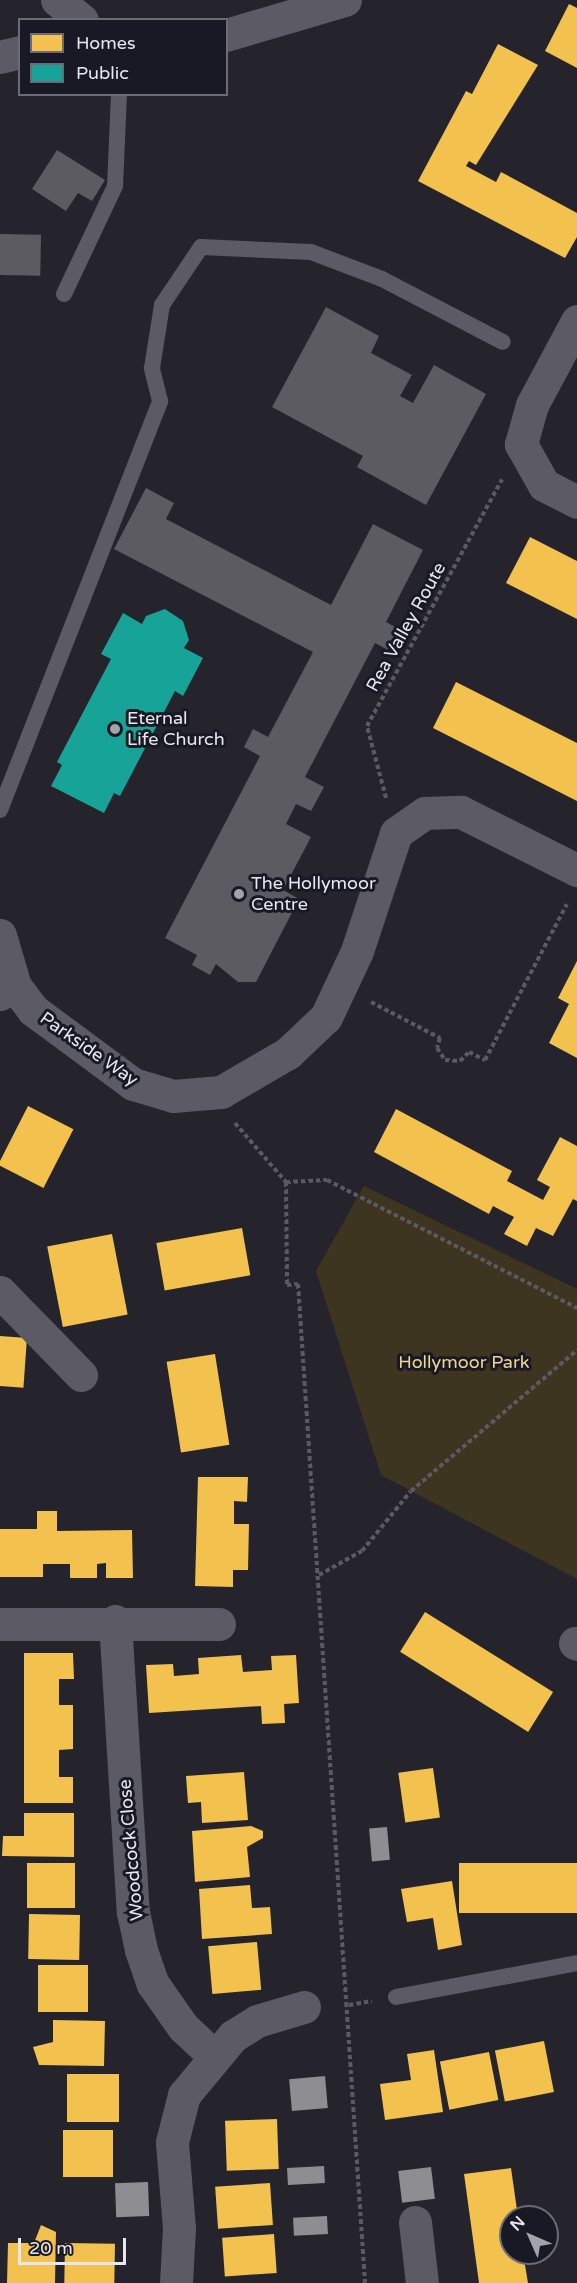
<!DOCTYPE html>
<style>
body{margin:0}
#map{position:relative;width:577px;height:2283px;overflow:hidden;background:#25242c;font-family:"Varela Round",sans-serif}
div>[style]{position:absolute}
.green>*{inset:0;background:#3d351f}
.homes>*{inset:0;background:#f2c14e;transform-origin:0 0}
.public>*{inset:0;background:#17a398}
.industry>*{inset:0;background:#8d8d92;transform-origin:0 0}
.building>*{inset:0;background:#5b5b61;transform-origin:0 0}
.path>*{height:4px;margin-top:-2px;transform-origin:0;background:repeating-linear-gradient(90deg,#5b5a63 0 4.5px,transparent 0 7.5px)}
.service>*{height:16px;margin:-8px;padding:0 8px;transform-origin:8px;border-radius:8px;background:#5b5a65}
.minor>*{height:33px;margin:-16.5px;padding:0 16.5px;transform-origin:16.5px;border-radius:16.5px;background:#5b5a65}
.dots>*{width:16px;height:16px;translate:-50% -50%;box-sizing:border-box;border:3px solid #191825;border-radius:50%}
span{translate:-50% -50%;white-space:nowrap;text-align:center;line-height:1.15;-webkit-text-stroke:6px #191825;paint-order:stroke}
.street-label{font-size:18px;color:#e7e7f0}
.poi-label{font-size:18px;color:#e7e7f0}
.left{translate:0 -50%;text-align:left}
.park-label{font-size:18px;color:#edd690}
.legend{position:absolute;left:18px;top:18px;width:210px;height:78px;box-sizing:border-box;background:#191825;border:2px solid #6b6b76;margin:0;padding:8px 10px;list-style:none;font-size:18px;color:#e7e7f0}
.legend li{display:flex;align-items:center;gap:12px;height:30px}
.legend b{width:30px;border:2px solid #6b6b76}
.north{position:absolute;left:499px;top:2205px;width:60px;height:60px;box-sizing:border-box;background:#191825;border:2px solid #6b6b76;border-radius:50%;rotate:315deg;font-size:16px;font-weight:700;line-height:24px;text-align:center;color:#e7e7f0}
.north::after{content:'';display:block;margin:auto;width:21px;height:27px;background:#a3a3ab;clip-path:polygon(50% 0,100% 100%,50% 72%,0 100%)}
.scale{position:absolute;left:18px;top:2238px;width:108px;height:27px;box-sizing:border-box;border:3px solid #e7e7f0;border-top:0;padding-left:8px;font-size:18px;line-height:21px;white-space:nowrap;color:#e7e7f0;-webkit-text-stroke:4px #191825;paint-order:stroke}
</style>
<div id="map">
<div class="green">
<div style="clip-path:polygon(364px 1186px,577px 1289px,577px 1579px,381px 1475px,316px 1271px)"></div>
</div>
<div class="homes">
<div style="clip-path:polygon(569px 4px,577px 8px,577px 68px,545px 51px)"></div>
<div style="clip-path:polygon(498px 44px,538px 65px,476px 165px,469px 161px,466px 166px,496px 182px,501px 172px,577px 213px,577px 237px,565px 258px,418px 181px,466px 91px,472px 94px)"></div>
<div style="clip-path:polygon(530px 537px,577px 561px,577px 619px,506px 583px)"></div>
<div style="clip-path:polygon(456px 682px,577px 743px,577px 801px,433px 728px)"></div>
<div style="clip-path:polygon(577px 961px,577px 1058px,549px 1043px,569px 1004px,558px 998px)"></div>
<div style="left:28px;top:1106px;width:51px;height:66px;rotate:27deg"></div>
<div style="clip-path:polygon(396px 1109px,512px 1171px,507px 1181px,543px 1200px,550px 1187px,537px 1180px,560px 1137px,577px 1146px,577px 1201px,573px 1199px,553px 1236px,536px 1228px,527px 1246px,504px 1234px,514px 1217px,493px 1206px,489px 1214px,374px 1152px)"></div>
<div style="left:242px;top:1228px;width:48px;height:87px;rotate:80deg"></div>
<div style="left:112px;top:1234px;width:82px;height:66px;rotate:79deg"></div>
<div style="left:0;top:1336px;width:27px;height:50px;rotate:4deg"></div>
<div style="left:215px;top:1354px;width:92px;height:49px;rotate:81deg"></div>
<div style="clip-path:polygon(198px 1477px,248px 1477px,247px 1502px,234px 1501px,234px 1524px,249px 1524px,248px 1570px,233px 1570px,233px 1587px,195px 1586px)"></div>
<div style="clip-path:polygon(37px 1511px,57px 1511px,57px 1531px,132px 1530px,133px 1578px,106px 1578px,106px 1563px,97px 1564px,97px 1578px,70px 1578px,70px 1564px,43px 1564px,43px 1577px,0 1577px,0 1529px,37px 1529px)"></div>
<div style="left:425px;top:1612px;width:151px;height:47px;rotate:32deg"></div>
<div style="clip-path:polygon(24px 1653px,73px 1653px,74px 1679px,59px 1679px,59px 1705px,73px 1705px,73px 1749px,59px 1750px,59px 1777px,73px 1777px,73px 1803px,24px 1803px)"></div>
<div style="clip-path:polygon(241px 1655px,243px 1672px,272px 1670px,271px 1656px,296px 1655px,299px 1703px,284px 1704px,285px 1723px,262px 1724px,261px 1706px,149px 1713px,146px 1665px,173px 1664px,174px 1676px,199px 1674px,198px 1658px)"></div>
<div style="left:433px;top:1768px;width:50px;height:35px;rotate:82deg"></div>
<div style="clip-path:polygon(244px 1772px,248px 1820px,202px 1823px,201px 1802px,188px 1803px,186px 1776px)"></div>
<div style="clip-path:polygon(24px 1813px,74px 1813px,74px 1857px,2px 1856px,3px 1836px,24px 1836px)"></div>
<div style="clip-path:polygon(251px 1826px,263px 1831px,263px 1838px,247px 1847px,250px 1877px,195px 1882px,192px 1831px)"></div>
<div style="left:27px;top:1863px;width:48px;height:45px"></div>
<div style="left:577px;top:1863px;width:50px;height:118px;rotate:90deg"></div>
<div style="clip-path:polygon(452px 1881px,462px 1945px,438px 1950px,433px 1918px,407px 1922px,401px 1889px)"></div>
<div style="clip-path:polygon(250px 1885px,252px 1908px,270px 1907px,272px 1934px,202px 1939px,199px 1889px)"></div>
<div style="left:29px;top:1914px;width:51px;height:45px;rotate:1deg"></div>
<div style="left:257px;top:1942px;width:48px;height:49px;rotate:85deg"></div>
<div style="left:38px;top:1965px;width:50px;height:47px"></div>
<div style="clip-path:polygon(53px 2020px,105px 2021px,104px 2066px,39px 2065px,33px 2047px,53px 2042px)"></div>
<div style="left:544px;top:2041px;width:52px;height:50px;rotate:79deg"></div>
<div style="clip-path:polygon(434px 2050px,443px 2112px,385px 2120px,380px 2084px,411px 2080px,407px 2054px)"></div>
<div style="left:489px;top:2052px;width:49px;height:50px;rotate:79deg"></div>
<div style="left:67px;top:2074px;width:52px;height:48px"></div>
<div style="left:277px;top:2119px;width:50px;height:52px;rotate:88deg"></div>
<div style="left:63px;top:2130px;width:50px;height:47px"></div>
<div style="clip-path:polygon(511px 2168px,518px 2217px,511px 2217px,511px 2253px,523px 2253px,528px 2283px,479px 2283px,464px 2174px)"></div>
<div style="left:270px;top:2183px;width:42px;height:55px;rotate:86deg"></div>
<div style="clip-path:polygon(41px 2225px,56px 2232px,55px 2283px,7px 2283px,8px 2243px,34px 2243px)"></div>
<div style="left:274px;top:2234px;width:39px;height:52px;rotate:86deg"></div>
<div style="left:65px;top:2243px;width:50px;height:40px;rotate:1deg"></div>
</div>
<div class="public">
<div style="clip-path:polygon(165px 609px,183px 621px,189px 640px,184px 648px,203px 658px,183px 696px,175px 691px,120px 796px,114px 793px,104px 813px,51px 786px,62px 765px,57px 762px,111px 659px,101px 654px,123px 613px,142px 624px,146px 616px)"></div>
</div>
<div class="industry">
<div style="left:387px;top:1827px;width:33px;height:18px;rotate:85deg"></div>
<div style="left:325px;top:2076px;width:32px;height:36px;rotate:85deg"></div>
<div style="left:324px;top:2166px;width:17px;height:37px;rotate:87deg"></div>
<div style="left:431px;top:2167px;width:32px;height:33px;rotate:83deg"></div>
<div style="left:148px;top:2182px;width:34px;height:33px;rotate:88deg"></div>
<div style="left:327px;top:2216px;width:18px;height:34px;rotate:87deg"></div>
</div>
<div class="building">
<div style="clip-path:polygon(57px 150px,105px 180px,92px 201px,78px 193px,66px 211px,32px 189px)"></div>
<div style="left:0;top:234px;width:41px;height:41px;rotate:1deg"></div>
<div style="clip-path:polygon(326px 307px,379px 336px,371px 353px,412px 375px,400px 396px,413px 403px,434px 365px,486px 394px,426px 505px,357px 467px,363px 456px,272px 407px)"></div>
<div style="clip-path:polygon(146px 488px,174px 503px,166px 519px,331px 605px,373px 524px,423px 550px,386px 622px,399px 629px,388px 650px,375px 643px,305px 777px,324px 787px,311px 811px,296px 804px,286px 824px,311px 837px,283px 890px,299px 899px,256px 982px,238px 982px,216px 964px,210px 975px,192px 965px,197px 955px,165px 938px,260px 756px,244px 747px,253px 729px,268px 737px,313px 652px,114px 549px)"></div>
</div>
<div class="path">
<div style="left:386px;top:798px;width:74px;rotate:-104.8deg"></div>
<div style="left:367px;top:726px;width:281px;rotate:-61.3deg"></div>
<div style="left:371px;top:1002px;width:78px;rotate:27.6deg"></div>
<div style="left:440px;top:1038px;width:10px;rotate:107deg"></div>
<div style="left:437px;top:1048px;width:14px;rotate:56deg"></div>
<div style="left:445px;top:1060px;width:15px;rotate:4deg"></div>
<div style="left:460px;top:1061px;width:13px;rotate:-45deg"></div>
<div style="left:469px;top:1052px;width:18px;rotate:27deg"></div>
<div style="left:485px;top:1060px;width:176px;rotate:-62.3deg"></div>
<div style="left:235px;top:1123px;width:78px;rotate:49.2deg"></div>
<div style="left:286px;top:1182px;width:103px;rotate:89.4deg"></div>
<div style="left:287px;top:1285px;width:11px;rotate:-5deg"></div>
<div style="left:298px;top:1284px;width:1001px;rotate:86.16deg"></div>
<div style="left:286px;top:1182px;width:41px;rotate:-2.8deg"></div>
<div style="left:327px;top:1180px;width:281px;rotate:27.1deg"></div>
<div style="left:319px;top:1575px;width:49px;rotate:-29.2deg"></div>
<div style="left:362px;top:1551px;width:77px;rotate:-50.8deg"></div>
<div style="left:411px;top:1491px;width:218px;rotate:-40.3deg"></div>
<div style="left:349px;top:2005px;width:23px;rotate:-10deg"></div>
</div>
<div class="service">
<div style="left:64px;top:294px;width:119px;rotate:-64.7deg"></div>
<div style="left:115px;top:186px;width:92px;rotate:-87.5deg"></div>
<div style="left:0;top:810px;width:439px;rotate:-68.6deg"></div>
<div style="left:160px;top:401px;width:34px;rotate:-104deg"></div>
<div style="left:152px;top:368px;width:64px;rotate:-81deg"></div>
<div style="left:162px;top:305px;width:70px;rotate:-56.1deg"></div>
<div style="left:201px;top:247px;width:110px;rotate:2.6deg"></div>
<div style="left:311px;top:252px;width:76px;rotate:20.8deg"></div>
<div style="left:382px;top:279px;width:136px;rotate:27.5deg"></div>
<div style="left:396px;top:1997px;width:184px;rotate:-10.6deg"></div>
</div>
<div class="minor">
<div style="left:57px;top:0;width:32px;rotate:39deg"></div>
<div style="left:226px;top:35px;width:124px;rotate:-16.4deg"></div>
<div style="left:0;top:57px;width:21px;rotate:-14deg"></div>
<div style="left:577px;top:321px;width:95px;rotate:118.2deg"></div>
<div style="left:532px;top:405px;width:41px;rotate:105.8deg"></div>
<div style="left:521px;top:444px;width:47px;rotate:60.7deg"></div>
<div style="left:544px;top:485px;width:37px;rotate:27deg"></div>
<div style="left:0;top:935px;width:53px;rotate:73.6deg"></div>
<div style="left:15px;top:986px;width:17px;rotate:152deg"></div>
<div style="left:15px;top:986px;width:30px;rotate:53deg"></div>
<div style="left:33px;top:1010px;width:124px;rotate:36.5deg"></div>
<div style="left:133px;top:1084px;width:42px;rotate:16.7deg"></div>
<div style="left:173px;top:1096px;width:48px;rotate:-4.8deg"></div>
<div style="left:221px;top:1092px;width:78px;rotate:-30.2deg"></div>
<div style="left:288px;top:1053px;width:52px;rotate:-43.5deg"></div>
<div style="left:326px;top:1017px;width:73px;rotate:-64.8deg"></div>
<div style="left:357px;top:951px;width:124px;rotate:-71.7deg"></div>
<div style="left:396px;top:833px;width:35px;rotate:-35deg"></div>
<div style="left:425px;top:813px;width:36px;rotate:-2deg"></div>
<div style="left:461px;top:812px;width:130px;rotate:26.6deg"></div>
<div style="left:0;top:1292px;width:116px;rotate:45.7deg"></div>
<div style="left:115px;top:1621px;width:292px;rotate:86.5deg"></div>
<div style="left:133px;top:1912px;width:39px;rotate:78deg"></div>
<div style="left:141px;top:1950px;width:36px;rotate:71deg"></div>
<div style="left:153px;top:1984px;width:52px;rotate:55.1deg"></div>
<div style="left:183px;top:2027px;width:41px;rotate:43deg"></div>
<div style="left:0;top:1624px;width:219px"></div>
<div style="left:575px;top:1643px;width:2px;rotate:27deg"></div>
<div style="left:415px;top:2222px;width:61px;rotate:83.5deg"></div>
<div style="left:176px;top:2283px;width:55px;rotate:-86.9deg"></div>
<div style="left:179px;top:2228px;width:86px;rotate:-94.7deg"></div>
<div style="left:172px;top:2142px;width:49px;rotate:-75.7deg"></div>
<div style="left:184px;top:2095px;width:77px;rotate:-50.3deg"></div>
<div style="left:233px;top:2036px;width:28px;rotate:-32deg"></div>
<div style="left:257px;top:2021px;width:49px;rotate:-16.6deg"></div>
</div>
<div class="dots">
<div style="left:115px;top:729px;background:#a3a3ab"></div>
<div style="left:239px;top:894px;background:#a3a3ab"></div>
</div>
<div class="street-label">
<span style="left:406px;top:627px;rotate:-61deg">Rea Valley Route</span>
<span style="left:89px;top:1049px;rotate:35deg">Parkside Way</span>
<span style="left:131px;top:1850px;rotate:-95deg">Woodcock Close</span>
</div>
<div class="poi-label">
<span class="left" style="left:127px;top:729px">Eternal<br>Life Church</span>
<span class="left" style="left:251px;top:894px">The Hollymoor<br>Centre</span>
</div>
<div class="park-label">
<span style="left:464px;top:1362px">Hollymoor Park</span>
</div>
<ul class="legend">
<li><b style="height:16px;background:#f2c14e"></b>Homes</li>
<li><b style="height:16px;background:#17a398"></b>Public</li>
</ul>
<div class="north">N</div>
<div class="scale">20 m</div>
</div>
